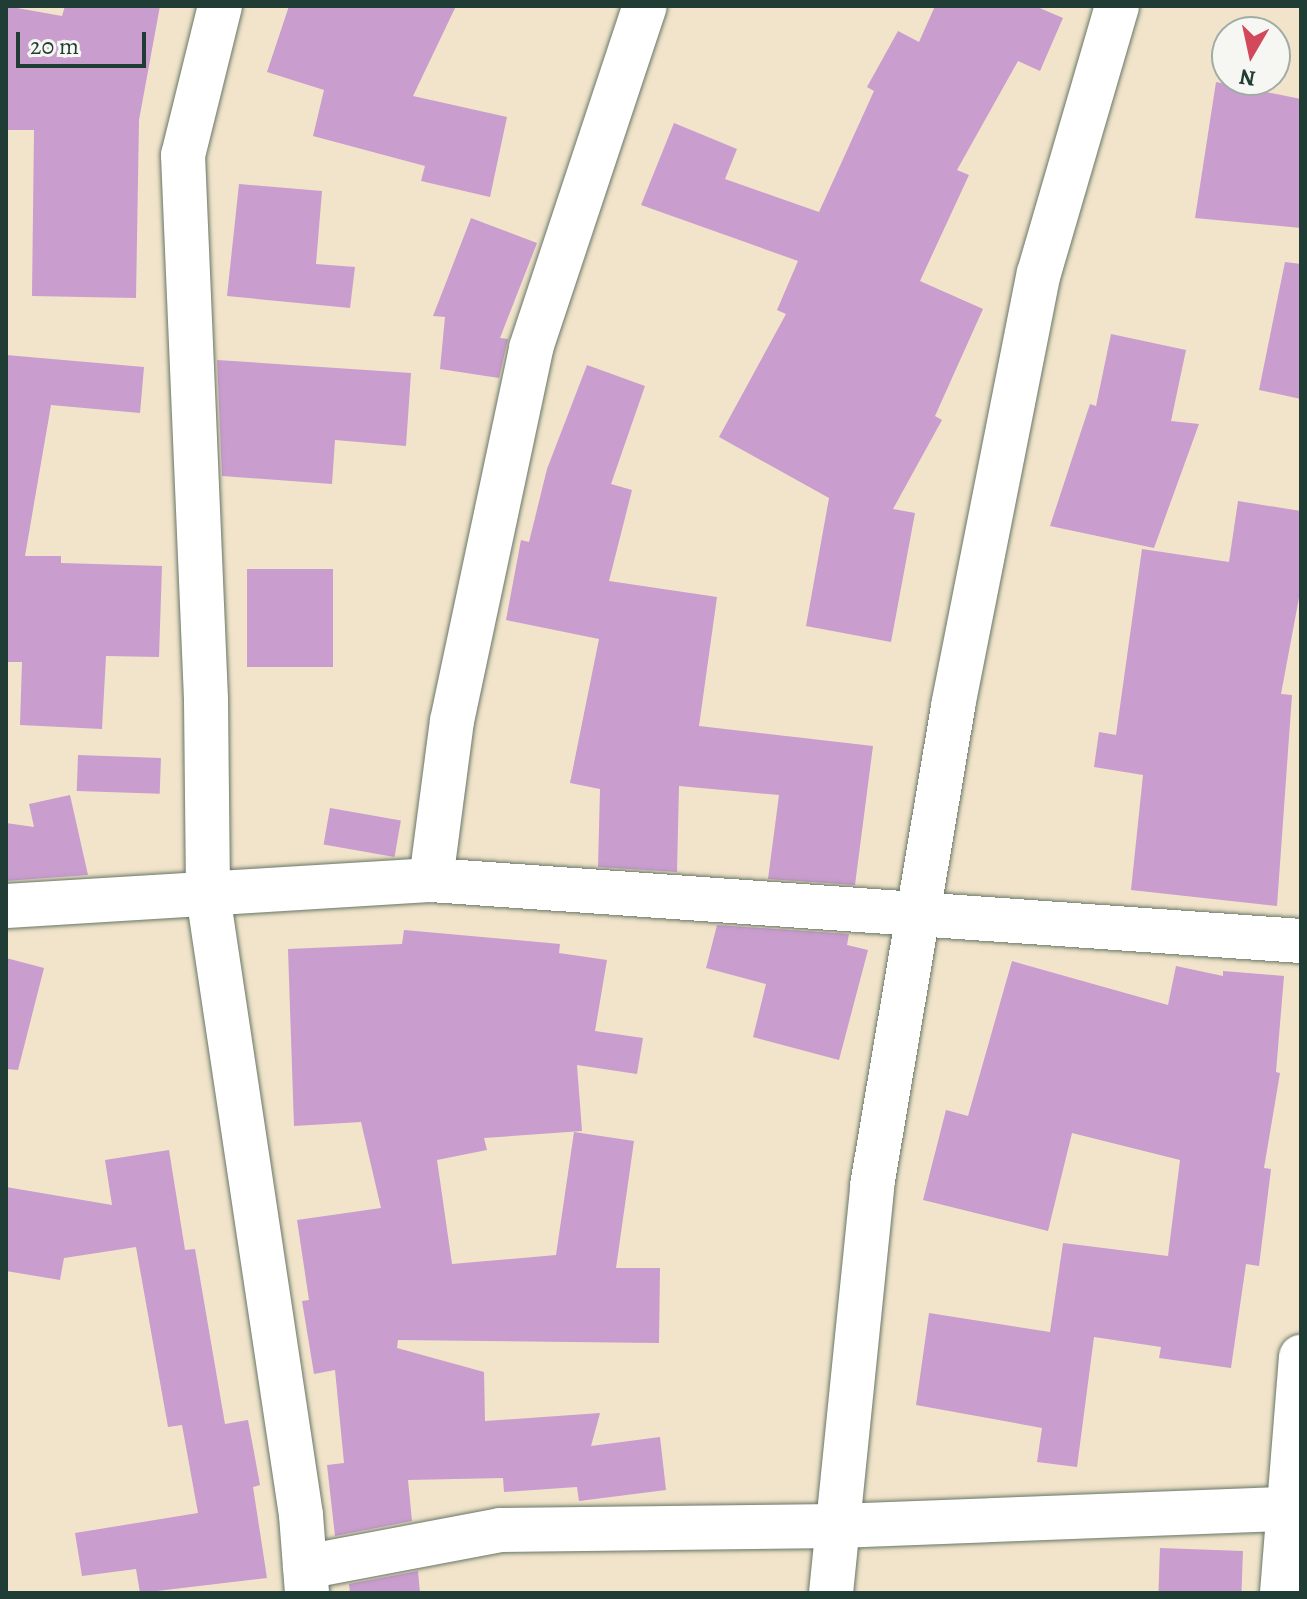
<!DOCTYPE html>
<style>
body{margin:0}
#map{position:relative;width:1307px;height:1599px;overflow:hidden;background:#f1e4ca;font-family:Alegreya,serif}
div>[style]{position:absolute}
.building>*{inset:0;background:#c99dce;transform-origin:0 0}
.roads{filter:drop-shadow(0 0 2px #687768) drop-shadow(0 0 2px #687768)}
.minor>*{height:44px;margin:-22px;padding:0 22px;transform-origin:22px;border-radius:22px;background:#fff}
span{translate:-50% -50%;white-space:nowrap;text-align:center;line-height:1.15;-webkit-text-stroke:8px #f6f6f2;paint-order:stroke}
.frame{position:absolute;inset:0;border:8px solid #1f3d34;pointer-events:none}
.north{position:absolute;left:1211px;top:16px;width:80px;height:80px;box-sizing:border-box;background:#f6f6f2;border:2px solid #a0aca6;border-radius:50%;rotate:189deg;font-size:22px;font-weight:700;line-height:32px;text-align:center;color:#1f3d34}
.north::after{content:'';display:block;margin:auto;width:28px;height:36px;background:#d1495b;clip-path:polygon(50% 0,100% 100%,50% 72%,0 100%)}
.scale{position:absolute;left:16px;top:32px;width:130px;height:36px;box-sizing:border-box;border:4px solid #1f3d34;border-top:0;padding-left:10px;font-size:24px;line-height:28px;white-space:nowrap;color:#1f3d34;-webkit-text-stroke:6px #f6f6f2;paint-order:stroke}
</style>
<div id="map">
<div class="building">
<div style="clip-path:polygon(6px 6px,62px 16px,65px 6px,160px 6px,139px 120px,136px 298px,32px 296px,34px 130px,6px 130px)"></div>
<div style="clip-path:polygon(289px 6px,456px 6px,413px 96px,507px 117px,490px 197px,421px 181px,425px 166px,313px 136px,324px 90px,267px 72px)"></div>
<div style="clip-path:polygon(935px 6px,1035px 6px,1063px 18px,1040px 71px,1018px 61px,957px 170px,969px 175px,920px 281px,983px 309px,935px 416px,942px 420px,893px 509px,915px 513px,891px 642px,806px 626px,829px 498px,719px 437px,786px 314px,777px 310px,798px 261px,641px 205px,674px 123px,737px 149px,725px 179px,819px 212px,874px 91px,867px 87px,898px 31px,919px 42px)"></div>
<div style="clip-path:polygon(1216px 82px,1301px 99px,1301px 228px,1195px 218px)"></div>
<div style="clip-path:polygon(239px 184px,322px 191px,316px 264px,355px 267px,350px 308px,227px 296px)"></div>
<div style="clip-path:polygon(471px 218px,537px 243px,500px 338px,508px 339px,499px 378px,440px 369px,445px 317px,433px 316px)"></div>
<div style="clip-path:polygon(1285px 262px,1301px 264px,1301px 399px,1259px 390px)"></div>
<div style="clip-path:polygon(1111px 334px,1186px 350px,1171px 421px,1199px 424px,1154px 548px,1050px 526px,1090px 404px,1096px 406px)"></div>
<div style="clip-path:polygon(6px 355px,144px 367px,140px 413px,51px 405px,25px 556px,61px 556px,61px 563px,162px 566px,159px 657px,106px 656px,102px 729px,20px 725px,22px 662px,6px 662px)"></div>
<div style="clip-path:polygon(217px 360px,411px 373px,406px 446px,335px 440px,332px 484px,222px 476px)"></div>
<div style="clip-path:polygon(587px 365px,645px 386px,611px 484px,632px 490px,609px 581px,717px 597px,699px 726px,873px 746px,855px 885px,768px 879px,779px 795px,679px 786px,677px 872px,598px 867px,600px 789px,570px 783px,599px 639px,506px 620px,521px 540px,529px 542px,547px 469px)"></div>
<div style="clip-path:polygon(1238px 501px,1301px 511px,1301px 587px,1281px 694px,1292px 695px,1277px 906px,1131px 890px,1143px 775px,1094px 767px,1099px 732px,1116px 735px,1142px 549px,1229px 562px)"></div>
<div style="left:247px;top:569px;width:86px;height:98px"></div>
<div style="left:78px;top:755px;width:83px;height:36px;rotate:2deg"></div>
<div style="clip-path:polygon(70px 795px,88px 875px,6px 881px,6px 823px,34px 827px,29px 804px)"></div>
<div style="left:330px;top:808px;width:72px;height:37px;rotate:10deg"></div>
<div style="clip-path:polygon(717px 925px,849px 934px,847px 945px,868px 950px,839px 1060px,753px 1037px,766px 984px,706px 968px)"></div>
<div style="clip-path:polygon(404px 930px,560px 944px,559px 953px,607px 960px,595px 1031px,643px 1038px,637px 1074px,577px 1065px,582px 1131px,484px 1138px,487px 1150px,437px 1160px,452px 1264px,556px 1255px,574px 1132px,634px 1141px,616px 1268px,660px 1268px,659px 1343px,398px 1340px,397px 1348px,484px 1372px,485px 1421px,600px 1413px,591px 1446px,660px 1437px,666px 1490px,579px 1501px,577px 1487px,504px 1492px,503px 1478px,408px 1480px,412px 1521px,335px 1536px,327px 1465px,344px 1463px,335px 1370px,314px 1374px,302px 1301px,309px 1300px,297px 1220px,381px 1208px,361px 1122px,294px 1126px,288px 949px,402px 944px)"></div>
<div style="clip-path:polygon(6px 958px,44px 968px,18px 1070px,6px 1069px)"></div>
<div style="clip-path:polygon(1012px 961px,1168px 1005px,1176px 966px,1223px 976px,1223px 971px,1284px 976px,1276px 1072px,1280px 1073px,1264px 1168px,1271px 1169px,1259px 1266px,1246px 1264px,1231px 1368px,1159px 1358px,1161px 1347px,1094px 1337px,1077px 1467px,1037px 1462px,1042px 1428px,916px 1405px,929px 1313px,1050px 1332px,1063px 1243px,1168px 1256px,1180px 1160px,1072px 1133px,1048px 1231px,923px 1200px,946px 1110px,968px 1116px)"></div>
<div style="clip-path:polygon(169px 1150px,185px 1250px,195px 1249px,225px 1424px,248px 1420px,260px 1485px,253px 1487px,267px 1578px,140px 1593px,136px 1569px,82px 1576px,75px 1533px,198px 1513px,182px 1425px,168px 1427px,136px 1247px,64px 1258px,60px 1280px,6px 1271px,6px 1187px,112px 1205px,105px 1160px)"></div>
<div style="left:1160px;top:1548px;width:83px;height:45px;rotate:2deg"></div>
<div style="clip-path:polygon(418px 1571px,420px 1593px,350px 1593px,349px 1584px)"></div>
</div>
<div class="roads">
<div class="minor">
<div style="left:220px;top:6px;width:154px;rotate:103.9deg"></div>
<div style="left:183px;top:155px;width:545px;rotate:87.58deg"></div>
<div style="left:206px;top:700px;width:195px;rotate:89.4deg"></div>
<div style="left:208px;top:895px;width:627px;rotate:81.47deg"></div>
<div style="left:301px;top:1515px;width:78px;rotate:85.6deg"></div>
<div style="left:431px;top:880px;width:160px;rotate:-82.5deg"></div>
<div style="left:452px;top:721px;width:381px;rotate:-78deg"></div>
<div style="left:531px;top:348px;width:360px;rotate:-71.6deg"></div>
<div style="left:6px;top:906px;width:426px;rotate:-3.5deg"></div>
<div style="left:431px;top:880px;width:872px;rotate:4.01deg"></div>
<div style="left:305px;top:1567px;width:198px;rotate:-10.7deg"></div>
<div style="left:500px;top:1530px;width:337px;rotate:-0.7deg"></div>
<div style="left:837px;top:1526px;width:464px;rotate:-2.2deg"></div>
<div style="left:831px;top:1593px;width:409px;rotate:-84.2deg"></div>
<div style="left:872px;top:1186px;width:487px;rotate:-80.4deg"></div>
<div style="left:953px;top:706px;width:441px;rotate:-78.8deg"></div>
<div style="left:1039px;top:273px;width:278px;rotate:-73.7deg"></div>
<div style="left:1282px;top:1593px;width:237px;rotate:-85.4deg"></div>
</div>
</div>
<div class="frame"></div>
<div class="north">N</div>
<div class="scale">20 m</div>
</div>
